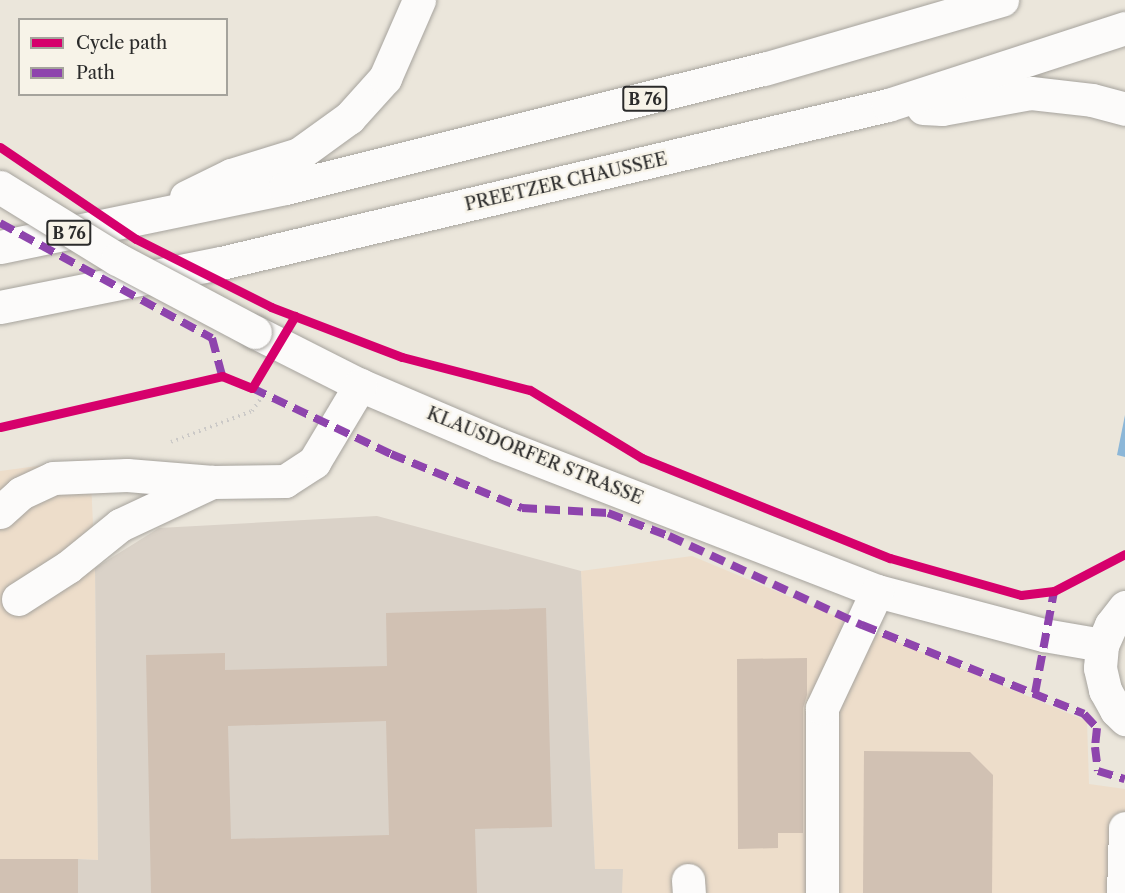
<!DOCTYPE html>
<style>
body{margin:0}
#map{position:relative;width:1125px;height:893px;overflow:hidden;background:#ebe6db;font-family:"Libre Caslon Text",serif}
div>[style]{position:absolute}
.built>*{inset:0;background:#edddca}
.industrial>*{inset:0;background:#dad2c8}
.water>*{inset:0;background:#8cb7d8}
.building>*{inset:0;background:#d1c1b3;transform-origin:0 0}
.path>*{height:4px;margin-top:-2px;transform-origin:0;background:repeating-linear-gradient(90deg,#cbc9c7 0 1.5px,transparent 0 6px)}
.roads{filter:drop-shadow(0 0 2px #a6a39d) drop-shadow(0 0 2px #a6a39d)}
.minor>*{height:33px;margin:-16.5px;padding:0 16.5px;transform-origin:16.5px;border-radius:16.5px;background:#fcfbfa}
.highway>*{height:33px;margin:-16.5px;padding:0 16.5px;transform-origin:16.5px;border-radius:16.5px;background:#fcfbfa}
.bridges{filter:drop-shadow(0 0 2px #a6a39d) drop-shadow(0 0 2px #a6a39d)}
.minor-bridge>*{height:33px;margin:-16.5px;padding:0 16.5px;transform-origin:16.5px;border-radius:16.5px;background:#fcfbfa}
.quiet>*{height:8px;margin-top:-4px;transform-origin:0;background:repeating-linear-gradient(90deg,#8e44ad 0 15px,transparent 0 23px)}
.cycleway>*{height:9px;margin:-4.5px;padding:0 4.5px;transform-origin:4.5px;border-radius:4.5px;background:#d6006c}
span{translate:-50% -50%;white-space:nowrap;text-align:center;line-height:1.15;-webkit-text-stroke:4.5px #f7f3e8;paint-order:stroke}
.shield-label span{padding:2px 4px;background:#f7f3e8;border:2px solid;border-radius:4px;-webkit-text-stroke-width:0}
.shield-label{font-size:16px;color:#2b2b2b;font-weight:700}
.street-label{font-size:18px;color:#2b2b2b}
.legend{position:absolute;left:18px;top:18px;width:210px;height:78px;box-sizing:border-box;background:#f7f3e8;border:2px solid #a5a39c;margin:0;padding:8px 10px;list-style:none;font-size:18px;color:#2b2b2b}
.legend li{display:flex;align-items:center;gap:12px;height:30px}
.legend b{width:30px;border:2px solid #a5a39c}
</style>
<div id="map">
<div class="built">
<div style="clip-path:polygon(90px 459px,95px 568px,98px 860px,78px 859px,78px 893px,0 893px,0 471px)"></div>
<div style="clip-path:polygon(692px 556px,1087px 721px,1089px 784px,1125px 789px,1125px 893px,622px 893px,622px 869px,595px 870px,581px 571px)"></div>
</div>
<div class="industrial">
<div style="clip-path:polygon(377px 516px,581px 571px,595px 869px,623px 869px,622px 893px,78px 893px,78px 859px,98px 860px,95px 568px,159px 528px)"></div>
</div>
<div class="water">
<div style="clip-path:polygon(1125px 415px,1125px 457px,1117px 455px)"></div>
</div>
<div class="building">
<div style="clip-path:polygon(evenodd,546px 608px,552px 827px,475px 829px,477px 893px,151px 893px,146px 655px,225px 653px,225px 670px,387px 666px,386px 613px,546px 608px,386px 721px,389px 835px,231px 839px,228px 726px,386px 721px)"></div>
<div style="clip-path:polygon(807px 658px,807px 695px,803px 708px,803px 833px,778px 833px,778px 848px,738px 849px,737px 659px)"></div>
<div style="clip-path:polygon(864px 751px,970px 752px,993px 775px,992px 893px,863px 893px)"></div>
<div style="left:78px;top:859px;width:34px;height:78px;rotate:90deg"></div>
</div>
<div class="path">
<div style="left:171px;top:442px;width:87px;rotate:-20.9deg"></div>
<div style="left:252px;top:411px;width:21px;rotate:-55deg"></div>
</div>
<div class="roads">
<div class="minor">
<div style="left:255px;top:332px;width:118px;rotate:26.8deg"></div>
<div style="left:360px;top:385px;width:150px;rotate:23.1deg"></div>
<div style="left:498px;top:444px;width:407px;rotate:21.2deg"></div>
<div style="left:877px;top:591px;width:173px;rotate:14.8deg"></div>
<div style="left:1044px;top:635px;width:59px;rotate:9.8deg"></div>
<div style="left:0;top:512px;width:28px;rotate:-42deg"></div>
<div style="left:21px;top:493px;width:35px;rotate:-25deg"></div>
<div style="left:53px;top:478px;width:74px;rotate:-2.3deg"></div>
<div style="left:127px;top:475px;width:86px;rotate:4.7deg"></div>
<div style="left:213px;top:482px;width:72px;rotate:-0.8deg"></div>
<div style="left:285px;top:481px;width:35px;rotate:-33deg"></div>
<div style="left:314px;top:462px;width:90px;rotate:-59.1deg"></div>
<div style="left:18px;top:599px;width:59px;rotate:-32.6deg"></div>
<div style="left:68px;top:567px;width:67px;rotate:-38.9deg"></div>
<div style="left:120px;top:525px;width:102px;rotate:-25.1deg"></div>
<div style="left:1125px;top:607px;width:23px;rotate:128deg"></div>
<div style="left:1111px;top:625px;width:22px;rotate:114deg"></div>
<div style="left:1102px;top:645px;width:23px;rotate:95deg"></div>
<div style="left:1100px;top:668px;width:23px;rotate:77deg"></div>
<div style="left:1105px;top:690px;width:23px;rotate:61deg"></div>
<div style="left:1116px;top:710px;width:13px;rotate:45deg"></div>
<div style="left:688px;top:880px;width:13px;rotate:86deg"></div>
<div style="left:822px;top:893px;width:185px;rotate:-90deg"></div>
<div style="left:822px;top:708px;width:129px;rotate:-64.8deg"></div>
<div style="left:1123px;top:893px;width:65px;rotate:-88.2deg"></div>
</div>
<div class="highway">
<div style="left:923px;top:108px;width:19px;rotate:3deg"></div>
<div style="left:942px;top:109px;width:90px;rotate:-10.2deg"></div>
<div style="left:1031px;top:93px;width:61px;rotate:6.5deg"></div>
<div style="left:1092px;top:100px;width:34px;rotate:15deg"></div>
<div style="left:186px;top:197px;width:50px;rotate:-26.1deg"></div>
<div style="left:231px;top:175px;width:71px;rotate:-17.2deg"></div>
<div style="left:299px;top:154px;width:62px;rotate:-35.8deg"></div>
<div style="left:349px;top:118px;width:54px;rotate:-48deg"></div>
<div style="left:385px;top:78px;width:85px;rotate:-66.4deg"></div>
<div style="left:0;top:247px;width:291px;rotate:-11.7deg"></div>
<div style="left:285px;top:188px;width:494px;rotate:-14deg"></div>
<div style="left:764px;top:69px;width:248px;rotate:-16.2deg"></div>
<div style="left:0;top:307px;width:225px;rotate:-11.3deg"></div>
<div style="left:221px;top:263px;width:685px;rotate:-13.33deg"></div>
<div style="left:888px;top:105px;width:249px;rotate:-18deg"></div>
</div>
</div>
<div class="bridges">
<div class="minor-bridge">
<div style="left:0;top:187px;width:137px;rotate:31.6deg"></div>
<div style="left:117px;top:259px;width:156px;rotate:27.9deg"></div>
</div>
</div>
<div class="quiet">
<div style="left:0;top:223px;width:241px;rotate:28.5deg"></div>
<div style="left:212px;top:338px;width:39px;rotate:75deg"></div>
<div style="left:252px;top:388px;width:154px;rotate:25.4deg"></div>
<div style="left:391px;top:454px;width:142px;rotate:22.4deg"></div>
<div style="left:522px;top:508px;width:86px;rotate:3.3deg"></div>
<div style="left:608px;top:513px;width:65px;rotate:20.7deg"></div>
<div style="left:669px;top:536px;width:213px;rotate:24.8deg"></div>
<div style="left:862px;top:625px;width:239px;rotate:21.8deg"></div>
<div style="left:1084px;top:714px;width:19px;rotate:47deg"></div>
<div style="left:1097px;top:728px;width:19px;rotate:96deg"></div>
<div style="left:1095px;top:747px;width:24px;rotate:83deg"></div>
<div style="left:1098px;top:771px;width:28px;rotate:17deg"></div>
<div style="left:1035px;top:693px;width:104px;rotate:-79.4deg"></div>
</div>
<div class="cycleway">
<div style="left:0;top:147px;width:164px;rotate:34.1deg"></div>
<div style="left:136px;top:239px;width:151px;rotate:26.7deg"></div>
<div style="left:271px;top:307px;width:140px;rotate:20.9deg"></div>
<div style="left:402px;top:357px;width:132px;rotate:14.5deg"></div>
<div style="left:530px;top:390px;width:131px;rotate:31.3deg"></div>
<div style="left:642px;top:458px;width:267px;rotate:22deg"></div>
<div style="left:890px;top:558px;width:136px;rotate:15.8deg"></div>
<div style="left:1021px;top:595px;width:33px;rotate:-7deg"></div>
<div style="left:1054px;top:591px;width:80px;rotate:-27.5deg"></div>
<div style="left:0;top:427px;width:228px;rotate:-12.9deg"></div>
<div style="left:222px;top:376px;width:32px;rotate:22deg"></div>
<div style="left:252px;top:388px;width:84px;rotate:-59.2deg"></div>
</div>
<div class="shield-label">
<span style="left:645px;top:99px">B 76</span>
<span style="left:69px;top:233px">B 76</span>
</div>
<div class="street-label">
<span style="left:566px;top:182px;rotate:-13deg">PREETZER CHAUSSEE</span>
<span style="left:535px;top:456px;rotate:22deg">KLAUSDORFER STRASSE</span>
</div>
<ul class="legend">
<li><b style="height:8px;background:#d6006c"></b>Cycle path</li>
<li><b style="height:8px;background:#8e44ad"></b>Path</li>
</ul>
</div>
